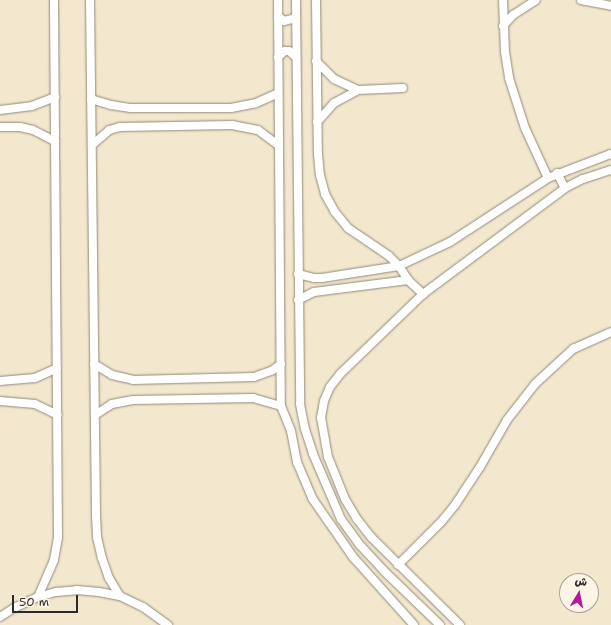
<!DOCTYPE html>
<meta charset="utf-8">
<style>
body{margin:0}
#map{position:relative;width:611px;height:625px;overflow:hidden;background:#f3e8cd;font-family:"Shantell Sans","Playpen Sans Arabic",sans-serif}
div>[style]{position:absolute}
.roads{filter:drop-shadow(0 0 1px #8f8a7c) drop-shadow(0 0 1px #8f8a7c)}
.minor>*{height:8px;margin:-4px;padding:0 4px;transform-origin:4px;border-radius:4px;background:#fff}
span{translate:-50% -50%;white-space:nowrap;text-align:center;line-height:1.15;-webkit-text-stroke:3.5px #fcf5e5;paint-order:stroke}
.north{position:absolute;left:559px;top:573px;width:40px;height:40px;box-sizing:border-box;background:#fcf5e5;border:1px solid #a8a49b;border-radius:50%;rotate:10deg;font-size:11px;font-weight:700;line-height:16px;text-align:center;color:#2b2b2b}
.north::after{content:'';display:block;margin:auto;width:14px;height:18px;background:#b5179e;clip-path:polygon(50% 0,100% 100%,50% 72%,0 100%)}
.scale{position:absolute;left:12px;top:595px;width:66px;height:18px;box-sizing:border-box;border:2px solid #2b2b2b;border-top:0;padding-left:5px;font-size:12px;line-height:14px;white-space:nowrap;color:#2b2b2b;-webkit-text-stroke:3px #fcf5e5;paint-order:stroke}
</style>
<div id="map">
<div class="roads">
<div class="minor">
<div style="left:90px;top:0;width:516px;rotate:89.33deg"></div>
<div style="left:96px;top:516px;width:21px;rotate:87deg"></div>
<div style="left:97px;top:537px;width:22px;rotate:77deg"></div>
<div style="left:102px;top:558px;width:21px;rotate:71deg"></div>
<div style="left:109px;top:578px;width:21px;rotate:59deg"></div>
<div style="left:278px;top:0;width:406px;rotate:89.6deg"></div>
<div style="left:281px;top:406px;width:27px;rotate:68deg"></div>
<div style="left:291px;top:431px;width:32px;rotate:79deg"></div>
<div style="left:297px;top:462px;width:39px;rotate:67deg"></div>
<div style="left:312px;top:498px;width:72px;rotate:55.2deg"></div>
<div style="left:353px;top:557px;width:91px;rotate:48.1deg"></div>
<div style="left:296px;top:0;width:404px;rotate:89.4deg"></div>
<div style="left:300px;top:404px;width:25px;rotate:79deg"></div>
<div style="left:305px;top:429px;width:26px;rotate:72deg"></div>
<div style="left:313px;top:454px;width:71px;rotate:66.7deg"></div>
<div style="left:341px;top:519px;width:32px;rotate:54deg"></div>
<div style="left:360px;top:545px;width:34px;rotate:47deg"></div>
<div style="left:383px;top:570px;width:79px;rotate:44deg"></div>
<div style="left:316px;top:0;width:154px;rotate:89.3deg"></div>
<div style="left:318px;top:154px;width:21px;rotate:85deg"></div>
<div style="left:320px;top:175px;width:20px;rotate:75deg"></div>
<div style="left:325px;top:194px;width:21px;rotate:61deg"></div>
<div style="left:335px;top:212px;width:21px;rotate:51deg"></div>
<div style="left:348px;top:228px;width:50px;rotate:34.3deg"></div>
<div style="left:389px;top:256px;width:14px;rotate:45deg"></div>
<div style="left:399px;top:266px;width:17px;rotate:57deg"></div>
<div style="left:408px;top:280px;width:21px;rotate:43deg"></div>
<div style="left:503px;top:0;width:52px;rotate:87.8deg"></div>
<div style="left:505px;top:52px;width:26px;rotate:81deg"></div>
<div style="left:509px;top:78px;width:52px;rotate:72.3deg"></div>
<div style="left:525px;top:128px;width:55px;rotate:65.3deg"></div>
<div style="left:581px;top:0;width:31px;rotate:11deg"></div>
<div style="left:278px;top:16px;width:8px;rotate:40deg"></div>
<div style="left:284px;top:21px;width:9px;rotate:-13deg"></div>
<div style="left:293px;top:19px;width:4px;rotate:-45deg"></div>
<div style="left:503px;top:26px;width:15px;rotate:-48deg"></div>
<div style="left:513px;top:15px;width:27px;rotate:-33deg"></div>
<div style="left:278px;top:57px;width:9px;rotate:-41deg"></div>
<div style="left:285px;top:51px;width:4px"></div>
<div style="left:289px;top:51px;width:9px;rotate:41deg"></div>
<div style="left:316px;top:61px;width:25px;rotate:45deg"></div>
<div style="left:334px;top:79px;width:26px;rotate:25deg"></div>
<div style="left:358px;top:90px;width:45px;rotate:-2.5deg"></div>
<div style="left:91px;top:99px;width:21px;rotate:17deg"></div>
<div style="left:111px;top:105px;width:20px;rotate:9deg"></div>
<div style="left:131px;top:108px;width:100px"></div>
<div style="left:231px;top:108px;width:25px;rotate:-11deg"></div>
<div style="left:256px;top:103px;width:24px;rotate:-24deg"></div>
<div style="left:0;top:110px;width:32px;rotate:-7deg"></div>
<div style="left:32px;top:106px;width:25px;rotate:-21deg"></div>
<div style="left:317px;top:122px;width:25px;rotate:-48deg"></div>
<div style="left:334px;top:103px;width:27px;rotate:-28deg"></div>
<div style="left:0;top:127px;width:20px"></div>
<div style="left:20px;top:127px;width:13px;rotate:13deg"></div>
<div style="left:33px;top:130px;width:25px;rotate:27deg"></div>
<div style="left:92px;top:145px;width:23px;rotate:-41deg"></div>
<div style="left:109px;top:130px;width:11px;rotate:-15deg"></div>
<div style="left:120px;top:127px;width:112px;rotate:-1deg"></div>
<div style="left:232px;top:125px;width:26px;rotate:11deg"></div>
<div style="left:258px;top:130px;width:26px;rotate:37deg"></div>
<div style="left:557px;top:173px;width:17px;rotate:62deg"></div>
<div style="left:298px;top:274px;width:16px;rotate:14deg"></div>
<div style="left:314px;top:278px;width:8px"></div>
<div style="left:322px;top:278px;width:78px;rotate:-8.9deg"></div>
<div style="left:399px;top:266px;width:56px;rotate:-25.2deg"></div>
<div style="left:450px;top:242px;width:117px;rotate:-33.1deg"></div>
<div style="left:548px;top:178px;width:67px;rotate:-20.9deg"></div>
<div style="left:298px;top:300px;width:18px;rotate:-27deg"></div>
<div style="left:314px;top:292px;width:95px;rotate:-7.3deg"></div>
<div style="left:94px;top:364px;width:21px;rotate:31deg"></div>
<div style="left:112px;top:375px;width:22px;rotate:13deg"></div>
<div style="left:133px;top:380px;width:121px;rotate:-1.4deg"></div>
<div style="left:254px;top:377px;width:20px;rotate:-20deg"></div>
<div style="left:273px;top:370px;width:10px;rotate:-37deg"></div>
<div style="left:0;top:381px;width:35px;rotate:-5deg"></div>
<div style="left:35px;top:378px;width:24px;rotate:-24deg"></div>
<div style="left:0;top:401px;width:35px;rotate:5deg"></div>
<div style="left:35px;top:404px;width:25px;rotate:26deg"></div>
<div style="left:95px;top:415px;width:20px;rotate:-33deg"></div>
<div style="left:112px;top:404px;width:21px;rotate:-11deg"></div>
<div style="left:133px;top:400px;width:120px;rotate:-1deg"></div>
<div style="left:253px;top:398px;width:29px;rotate:16deg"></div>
<div style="left:398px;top:565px;width:62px;rotate:-45deg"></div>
<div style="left:442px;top:521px;width:21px;rotate:-51deg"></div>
<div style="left:455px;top:505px;width:45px;rotate:-56.7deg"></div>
<div style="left:480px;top:467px;width:54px;rotate:-60.1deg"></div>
<div style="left:507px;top:420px;width:46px;rotate:-52.1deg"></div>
<div style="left:535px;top:384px;width:52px;rotate:-42.6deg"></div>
<div style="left:573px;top:349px;width:42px;rotate:-24.1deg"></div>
<div style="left:38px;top:597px;width:40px;rotate:-66.6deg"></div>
<div style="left:54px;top:560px;width:22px;rotate:-80deg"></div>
<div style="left:58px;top:538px;width:538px;rotate:-90.43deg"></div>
<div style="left:0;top:617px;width:17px;rotate:-33deg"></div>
<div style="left:14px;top:608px;width:26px;rotate:-25deg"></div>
<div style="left:38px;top:597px;width:19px;rotate:-16deg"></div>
<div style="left:56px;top:592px;width:21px;rotate:-5deg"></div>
<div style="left:77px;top:590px;width:22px;rotate:5deg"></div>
<div style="left:99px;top:592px;width:21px;rotate:11deg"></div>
<div style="left:120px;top:596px;width:25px;rotate:26deg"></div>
<div style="left:143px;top:607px;width:31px;rotate:36deg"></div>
<div style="left:460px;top:625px;width:125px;rotate:-135.3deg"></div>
<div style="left:371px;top:537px;width:23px;rotate:-128deg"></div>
<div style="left:357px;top:519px;width:23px;rotate:-121deg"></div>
<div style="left:345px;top:499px;width:45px;rotate:-112deg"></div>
<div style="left:328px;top:457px;width:40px;rotate:-100deg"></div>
<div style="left:321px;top:418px;width:17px;rotate:-80deg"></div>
<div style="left:324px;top:401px;width:15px;rotate:-67deg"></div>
<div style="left:330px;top:387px;width:18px;rotate:-52deg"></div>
<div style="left:341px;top:373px;width:114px;rotate:-43.9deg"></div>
<div style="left:423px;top:294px;width:177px;rotate:-36.7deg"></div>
<div style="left:565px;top:188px;width:20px;rotate:-27deg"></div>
<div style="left:583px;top:179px;width:29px;rotate:-18deg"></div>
</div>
</div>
<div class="north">ش</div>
<div class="scale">50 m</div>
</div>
